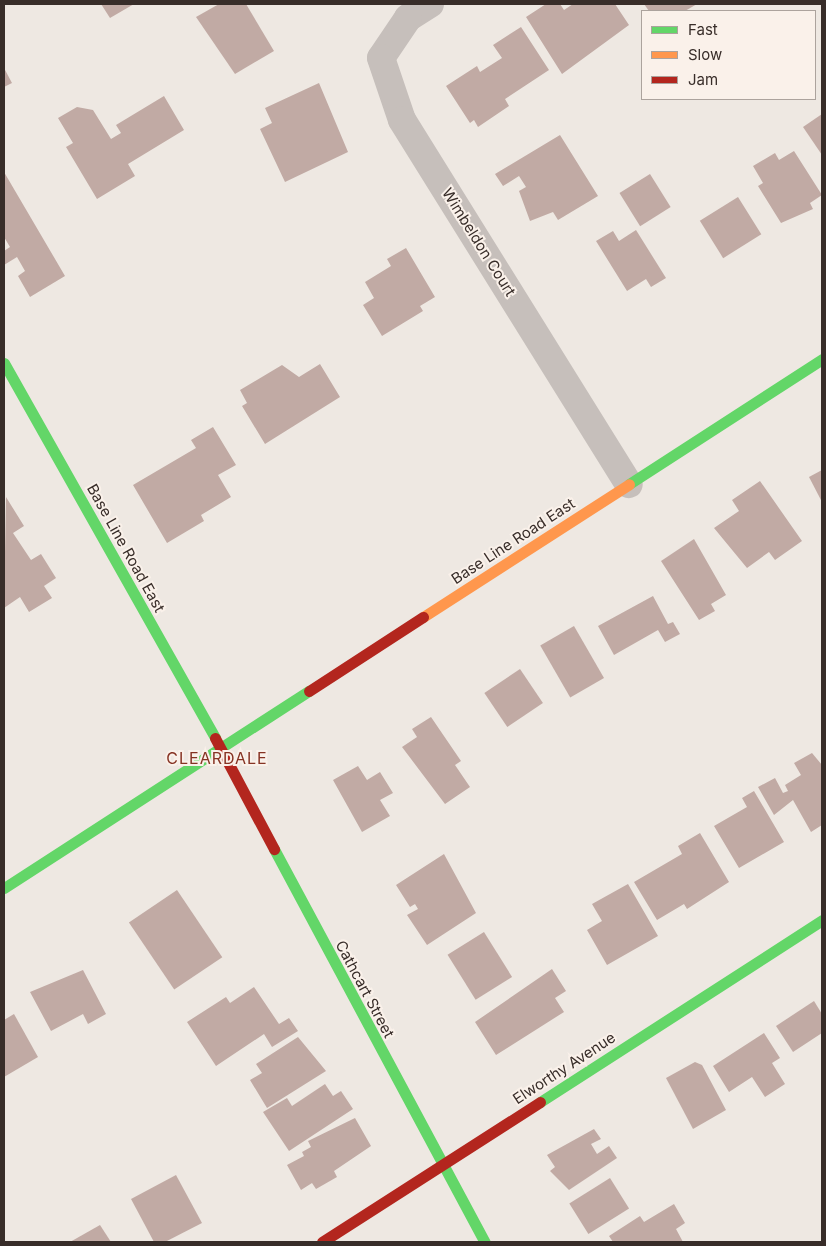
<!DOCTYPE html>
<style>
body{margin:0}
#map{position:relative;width:826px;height:1246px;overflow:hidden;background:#eee8e2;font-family:Inter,sans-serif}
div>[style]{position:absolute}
.building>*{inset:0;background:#c1aaa4;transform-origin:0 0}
.street>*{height:28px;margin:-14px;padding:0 14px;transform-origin:14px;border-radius:14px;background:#c6bfbb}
.fast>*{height:11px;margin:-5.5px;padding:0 5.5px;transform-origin:5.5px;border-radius:5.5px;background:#63d668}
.slow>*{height:11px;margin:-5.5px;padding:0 5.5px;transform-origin:5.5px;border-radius:5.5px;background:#ff974d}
.jam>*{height:11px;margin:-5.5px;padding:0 5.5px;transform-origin:5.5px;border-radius:5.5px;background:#b3261e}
span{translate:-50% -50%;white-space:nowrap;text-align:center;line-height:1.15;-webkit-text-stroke:4px #faf1ea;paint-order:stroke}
.street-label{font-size:15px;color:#382d29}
.neighbourhood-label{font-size:16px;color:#863323;letter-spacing:1px}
.frame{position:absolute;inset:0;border:5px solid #382d29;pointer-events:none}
.legend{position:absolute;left:641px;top:10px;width:175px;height:90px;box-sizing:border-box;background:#faf1ea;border:1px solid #aca39d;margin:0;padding:6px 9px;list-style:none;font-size:15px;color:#382d29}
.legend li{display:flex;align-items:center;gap:10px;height:25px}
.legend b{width:25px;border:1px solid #aca39d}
</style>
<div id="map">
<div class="building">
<div style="clip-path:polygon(101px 4px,134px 4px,110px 18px)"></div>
<div style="clip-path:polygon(219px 4px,246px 4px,274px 51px,235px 74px,196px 17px)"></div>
<div style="clip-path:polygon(546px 4px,560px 4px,564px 10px,573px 4px,615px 4px,629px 25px,562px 74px,526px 17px)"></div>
<div style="clip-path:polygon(644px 4px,697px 4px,685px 11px,649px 11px)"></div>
<div style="clip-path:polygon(521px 27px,549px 70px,505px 99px,509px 106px,478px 127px,474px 120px,470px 123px,446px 86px,477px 66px,480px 72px,502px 58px,493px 45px)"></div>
<div style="clip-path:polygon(4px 68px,12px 83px,4px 87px)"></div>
<div style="clip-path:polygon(319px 83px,348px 152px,285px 182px,260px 129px,272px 123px,265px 108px)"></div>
<div style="clip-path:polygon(164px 96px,184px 130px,128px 164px,135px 176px,97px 199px,66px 147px,73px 143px,58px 118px,77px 107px,93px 110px,111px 139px,121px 133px,116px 125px)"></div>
<div style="clip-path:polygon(822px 114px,822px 155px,803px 127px)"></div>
<div style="clip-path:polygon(560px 135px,598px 196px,558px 220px,553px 212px,530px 221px,519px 191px,526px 187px,519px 176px,503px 186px,495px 174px)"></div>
<div style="clip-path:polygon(794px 151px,822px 195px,810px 203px,813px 209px,781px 223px,758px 186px,763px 183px,753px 166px,775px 153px,779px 160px)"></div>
<div style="clip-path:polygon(4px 172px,65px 276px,30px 297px,18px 276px,25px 271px,17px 257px,4px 265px,4px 251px,10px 247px,4px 237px)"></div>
<div style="left:650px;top:174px;width:39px;height:36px;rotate:58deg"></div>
<div style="left:738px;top:197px;width:44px;height:45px;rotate:58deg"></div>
<div style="clip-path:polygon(636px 230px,666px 278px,651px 287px,646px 279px,627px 291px,596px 241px,613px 231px,619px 241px)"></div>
<div style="clip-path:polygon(406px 248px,435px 297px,420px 306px,423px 311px,382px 336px,363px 305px,374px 298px,365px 282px,391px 266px,387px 259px)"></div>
<div style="clip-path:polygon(320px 364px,340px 397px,265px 444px,242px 406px,247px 403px,240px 390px,282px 365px,299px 377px)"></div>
<div style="clip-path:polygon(213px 427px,236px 465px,218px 475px,231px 497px,201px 515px,204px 521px,167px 543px,133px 485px,196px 448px,191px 440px)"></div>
<div style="clip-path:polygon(822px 470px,822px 502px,809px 477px)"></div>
<div style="clip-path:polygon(760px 481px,802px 541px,775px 560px,769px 552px,747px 568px,714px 528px,739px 511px,732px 500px)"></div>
<div style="clip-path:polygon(6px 497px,24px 526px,13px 533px,31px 560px,41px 554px,56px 578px,44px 586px,52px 598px,29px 612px,20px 597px,4px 608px)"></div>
<div style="clip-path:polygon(694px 539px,726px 595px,711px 604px,715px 611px,699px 620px,661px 561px)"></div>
<div style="clip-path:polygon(653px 596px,668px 624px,673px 622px,680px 634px,665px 642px,658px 630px,614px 655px,598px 626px)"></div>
<div style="left:574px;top:626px;width:60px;height:39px;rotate:60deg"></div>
<div style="left:520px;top:669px;width:41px;height:43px;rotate:56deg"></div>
<div style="clip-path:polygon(431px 717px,461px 761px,455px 765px,470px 787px,445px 804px,402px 747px,417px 737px,412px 729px)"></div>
<div style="clip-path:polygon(812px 753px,822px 765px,822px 825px,811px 832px,793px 800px,774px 815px,758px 787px,775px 778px,783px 793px,788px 791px,785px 785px,801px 775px,794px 763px)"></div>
<div style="clip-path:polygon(358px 766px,367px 780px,380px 772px,393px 793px,380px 800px,390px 816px,362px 832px,333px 780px)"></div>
<div style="clip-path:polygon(754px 791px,784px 842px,739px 868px,714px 826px,747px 807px,742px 798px)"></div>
<div style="clip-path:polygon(700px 833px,729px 882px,687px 909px,684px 904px,657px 920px,634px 882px,682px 854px,678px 846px)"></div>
<div style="clip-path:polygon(444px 854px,476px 913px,427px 945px,407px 915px,418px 909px,415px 904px,410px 907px,396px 885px)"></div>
<div style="clip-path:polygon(628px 884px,658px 936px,607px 965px,587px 930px,602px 921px,592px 904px)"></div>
<div style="left:177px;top:890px;width:81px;height:58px;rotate:56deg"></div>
<div style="left:484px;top:932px;width:53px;height:43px;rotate:58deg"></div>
<div style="clip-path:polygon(552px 969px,566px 991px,555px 998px,564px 1012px,496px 1055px,475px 1022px)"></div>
<div style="clip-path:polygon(83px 970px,106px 1014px,88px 1024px,83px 1014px,51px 1031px,30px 992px)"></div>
<div style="clip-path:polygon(254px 987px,279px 1024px,289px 1018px,298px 1031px,272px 1047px,264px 1034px,216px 1066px,187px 1022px,226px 997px,230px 1003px)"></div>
<div style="clip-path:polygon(814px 1001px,822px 1014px,822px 1033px,793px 1052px,776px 1026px)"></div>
<div style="clip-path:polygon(14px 1014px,38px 1057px,4px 1077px,4px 1020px)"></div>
<div style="clip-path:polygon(764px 1033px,780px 1058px,772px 1063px,785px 1084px,765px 1097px,752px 1077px,729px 1092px,713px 1066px)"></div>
<div style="clip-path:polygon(298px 1037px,326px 1071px,267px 1108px,250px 1080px,262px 1073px,256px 1064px)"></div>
<div style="clip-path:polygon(695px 1062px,702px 1065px,726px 1110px,693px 1129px,666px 1078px)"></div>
<div style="clip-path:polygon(325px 1084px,333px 1096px,341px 1091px,353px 1109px,289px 1151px,263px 1112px,287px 1098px,292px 1106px)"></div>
<div style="clip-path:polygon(355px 1118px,371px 1146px,334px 1171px,337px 1177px,316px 1189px,312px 1183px,301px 1190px,287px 1165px,304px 1156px,302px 1152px,311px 1147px,308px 1141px)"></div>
<div style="clip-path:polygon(594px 1129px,601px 1139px,591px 1144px,597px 1154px,609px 1146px,617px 1158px,569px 1190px,550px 1171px,555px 1167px,547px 1155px)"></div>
<div style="clip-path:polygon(176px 1175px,202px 1223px,165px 1242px,154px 1242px,131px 1199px)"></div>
<div style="left:610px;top:1178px;width:36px;height:48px;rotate:58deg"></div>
<div style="clip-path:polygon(674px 1204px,685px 1223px,676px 1229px,683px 1242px,613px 1242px,609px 1236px,640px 1216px,644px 1222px)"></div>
<div style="clip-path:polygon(100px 1225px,111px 1242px,70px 1242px)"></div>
</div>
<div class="street">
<div style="left:430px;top:4px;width:26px;rotate:148deg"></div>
<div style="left:408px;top:18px;width:48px;rotate:124deg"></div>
<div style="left:381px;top:58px;width:65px;rotate:71.3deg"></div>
<div style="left:402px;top:120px;width:429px;rotate:58.1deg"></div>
</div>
<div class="fast">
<div style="left:4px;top:363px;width:430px;rotate:60.6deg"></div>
<div style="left:629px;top:484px;width:230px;rotate:-32.9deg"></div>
<div style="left:274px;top:849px;width:446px;rotate:61.8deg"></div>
<div style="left:4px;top:888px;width:363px;rotate:-32.9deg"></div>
<div style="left:540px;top:1102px;width:336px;rotate:-32.8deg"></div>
</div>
<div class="slow">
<div style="left:423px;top:617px;width:245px;rotate:-32.8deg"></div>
</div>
<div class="jam">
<div style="left:309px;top:691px;width:136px;rotate:-33deg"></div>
<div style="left:215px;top:738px;width:126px;rotate:62deg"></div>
<div style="left:322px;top:1242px;width:259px;rotate:-32.7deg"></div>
</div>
<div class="street-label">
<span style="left:479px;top:242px;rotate:58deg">Wimbeldon Court</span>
<span style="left:513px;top:541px;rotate:-33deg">Base Line Road East</span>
<span style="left:126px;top:548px;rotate:61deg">Base Line Road East</span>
<span style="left:365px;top:989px;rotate:62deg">Cathcart Street</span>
<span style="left:564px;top:1068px;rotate:-33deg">Elworthy Avenue</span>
</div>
<div class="neighbourhood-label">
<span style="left:217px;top:758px">CLEARDALE</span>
</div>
<div class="frame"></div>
<ul class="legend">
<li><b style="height:6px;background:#63d668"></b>Fast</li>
<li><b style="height:6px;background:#ff974d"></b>Slow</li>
<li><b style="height:6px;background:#b3261e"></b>Jam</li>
</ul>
</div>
